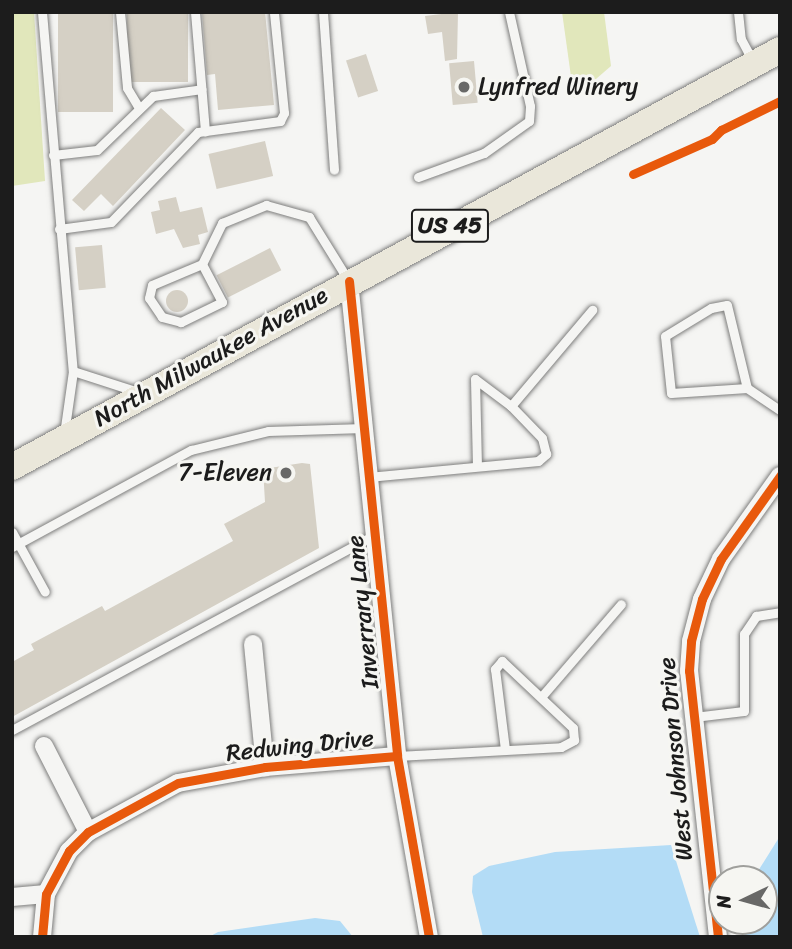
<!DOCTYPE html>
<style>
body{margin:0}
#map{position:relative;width:792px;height:949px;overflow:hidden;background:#f5f5f3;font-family:Sriracha,sans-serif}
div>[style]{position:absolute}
.green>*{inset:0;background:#e1e7bb}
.water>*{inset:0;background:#b3dcf6}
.building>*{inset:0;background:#d5d0c5;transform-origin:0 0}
.round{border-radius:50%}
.roads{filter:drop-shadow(0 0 2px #7e7e7d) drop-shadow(0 0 2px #7e7e7d)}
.service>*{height:9px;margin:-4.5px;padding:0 4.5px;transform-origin:4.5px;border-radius:4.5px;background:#f5f5f3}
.minor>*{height:18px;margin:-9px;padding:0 9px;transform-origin:9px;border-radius:9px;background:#f5f5f3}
.primary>*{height:26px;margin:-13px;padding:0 13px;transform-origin:13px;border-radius:13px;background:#eae7da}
.cycleway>*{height:9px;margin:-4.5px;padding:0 4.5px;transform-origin:4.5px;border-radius:4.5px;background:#e8590c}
.dots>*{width:19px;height:19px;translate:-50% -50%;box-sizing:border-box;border:4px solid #f6f6f2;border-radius:50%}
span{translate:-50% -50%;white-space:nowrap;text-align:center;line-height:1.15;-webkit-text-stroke:6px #f6f6f2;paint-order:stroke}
.shield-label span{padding:2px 5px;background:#f6f6f2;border:2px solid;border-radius:5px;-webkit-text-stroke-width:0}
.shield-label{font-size:23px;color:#1c1c1c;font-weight:700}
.poi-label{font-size:24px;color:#1c1c1c}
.left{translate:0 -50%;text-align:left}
.right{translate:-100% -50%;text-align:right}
.street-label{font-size:24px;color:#1c1c1c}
.frame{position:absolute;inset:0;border:14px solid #1c1c1c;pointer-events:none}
.north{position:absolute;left:708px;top:865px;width:70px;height:70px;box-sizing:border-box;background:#f6f6f2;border:2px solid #9f9f9c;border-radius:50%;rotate:265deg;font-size:19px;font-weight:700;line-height:28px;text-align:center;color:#1c1c1c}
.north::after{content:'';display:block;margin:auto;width:24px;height:32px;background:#686867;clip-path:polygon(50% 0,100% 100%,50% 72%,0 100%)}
</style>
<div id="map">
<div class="green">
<div style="clip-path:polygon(12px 12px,34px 12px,45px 181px,12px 186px)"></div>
<div style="clip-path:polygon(562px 12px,604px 12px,611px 66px,574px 98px)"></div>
</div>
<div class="water">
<div style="clip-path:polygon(780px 836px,780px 937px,745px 937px,742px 921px,764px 921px,764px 879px,753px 879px)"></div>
<div style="clip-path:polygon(671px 845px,700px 937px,483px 937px,472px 892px,473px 876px,489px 866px,555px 852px)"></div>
<div style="clip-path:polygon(315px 918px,340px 921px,353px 937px,209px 937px,218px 932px)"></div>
</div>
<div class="building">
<div style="left:58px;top:12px;width:55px;height:100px"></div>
<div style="left:127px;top:12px;width:61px;height:70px"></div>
<div style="clip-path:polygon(202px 12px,265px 12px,274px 105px,218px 110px,215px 74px,207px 75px)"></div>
<div style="clip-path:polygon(458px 12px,457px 59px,445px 61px,442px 32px,428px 34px,425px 16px)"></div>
<div style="left:366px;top:54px;width:39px;height:21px;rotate:72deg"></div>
<div style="left:474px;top:61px;width:42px;height:25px;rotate:85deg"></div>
<div style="clip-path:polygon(161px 108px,185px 130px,113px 206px,101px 194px,84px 211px,72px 200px)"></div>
<div style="left:265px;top:141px;width:36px;height:58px;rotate:77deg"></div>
<div style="clip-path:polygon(176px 197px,180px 212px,202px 207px,208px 232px,198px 235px,200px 244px,183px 248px,174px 229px,156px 234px,151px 212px,160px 210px,158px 201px)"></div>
<div style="left:102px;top:245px;width:43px;height:27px;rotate:85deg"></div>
<div style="left:270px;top:248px;width:25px;height:60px;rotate:63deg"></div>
<div class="round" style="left:166px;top:290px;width:22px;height:22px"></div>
<div style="clip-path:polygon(302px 463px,310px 464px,319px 548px,12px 717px,12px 662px,34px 650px,31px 644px,102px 606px,105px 611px,233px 541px,224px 524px,265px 502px,263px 469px)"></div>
</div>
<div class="roads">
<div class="service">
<div style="left:42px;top:12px;width:360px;rotate:85.1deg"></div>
<div style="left:73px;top:371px;width:64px;rotate:98.1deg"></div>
<div style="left:120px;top:12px;width:76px;rotate:84.7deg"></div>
<div style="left:127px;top:88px;width:23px;rotate:59deg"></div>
<div style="left:195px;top:12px;width:120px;rotate:85.2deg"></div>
<div style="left:323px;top:12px;width:158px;rotate:86deg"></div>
<div style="left:738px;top:12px;width:27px;rotate:84deg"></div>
<div style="left:741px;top:39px;width:26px;rotate:62deg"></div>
<div style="left:53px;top:155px;width:44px;rotate:-6.5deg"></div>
<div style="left:97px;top:150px;width:78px;rotate:-44deg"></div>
<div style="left:153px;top:96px;width:49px;rotate:-8.1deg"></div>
<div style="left:418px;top:177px;width:70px;rotate:-20deg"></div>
<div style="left:484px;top:153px;width:55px;rotate:-35.4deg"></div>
<div style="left:529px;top:121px;width:15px;rotate:-86deg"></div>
<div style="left:530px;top:106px;width:96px;rotate:-102.6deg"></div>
<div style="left:59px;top:229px;width:52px;rotate:-7.7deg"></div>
<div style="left:111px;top:222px;width:125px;rotate:-46deg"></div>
<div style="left:198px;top:132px;width:83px;rotate:-7.6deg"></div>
<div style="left:280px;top:121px;width:9px;rotate:-63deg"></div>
<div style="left:284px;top:113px;width:101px;rotate:-95.7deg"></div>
<div style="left:202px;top:264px;width:43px;rotate:62.2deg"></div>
<div style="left:222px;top:302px;width:46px;rotate:154deg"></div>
<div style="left:181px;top:322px;width:20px;rotate:-165deg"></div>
<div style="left:162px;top:317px;width:23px;rotate:-124deg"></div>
<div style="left:149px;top:298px;width:13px;rotate:-77deg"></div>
<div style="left:152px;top:285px;width:54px;rotate:-22.8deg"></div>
<div style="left:202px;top:264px;width:46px;rotate:-64deg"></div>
<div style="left:222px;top:223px;width:48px;rotate:-22.2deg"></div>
<div style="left:266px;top:205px;width:45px;rotate:15.6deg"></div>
<div style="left:309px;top:217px;width:74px;rotate:58.2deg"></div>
<div style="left:727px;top:305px;width:85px;rotate:76.5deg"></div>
<div style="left:747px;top:388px;width:76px;rotate:176.2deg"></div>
<div style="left:671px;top:393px;width:57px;rotate:-96deg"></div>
<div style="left:665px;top:336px;width:54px;rotate:-31.3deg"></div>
<div style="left:711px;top:308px;width:16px;rotate:-11deg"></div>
<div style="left:73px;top:371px;width:68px;rotate:17.9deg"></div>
<div style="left:747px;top:388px;width:40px;rotate:34deg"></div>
<div style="left:511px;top:406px;width:126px;rotate:-49.8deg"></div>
<div style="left:368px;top:477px;width:171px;rotate:-5.4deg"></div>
<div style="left:538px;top:461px;width:11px;rotate:-41deg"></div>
<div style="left:546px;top:454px;width:16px;rotate:-104deg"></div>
<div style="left:542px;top:438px;width:45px;rotate:-134.1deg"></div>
<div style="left:511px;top:406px;width:45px;rotate:-143.1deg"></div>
<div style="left:475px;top:379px;width:87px;rotate:88.7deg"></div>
<div style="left:12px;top:532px;width:68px;rotate:61.2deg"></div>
<div style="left:12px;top:547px;width:204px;rotate:-28.5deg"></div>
<div style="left:191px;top:450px;width:79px;rotate:-13.9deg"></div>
<div style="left:268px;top:431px;width:96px;rotate:-1.8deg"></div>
<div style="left:542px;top:696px;width:121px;rotate:-49.3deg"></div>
<div style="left:694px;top:717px;width:50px;rotate:-6.8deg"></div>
<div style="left:744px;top:711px;width:77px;rotate:-90deg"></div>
<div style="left:744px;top:634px;width:22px;rotate:-56deg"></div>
<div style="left:756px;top:616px;width:24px;rotate:-9deg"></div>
<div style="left:12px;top:730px;width:411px;rotate:-28.3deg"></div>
<div style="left:397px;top:756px;width:164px;rotate:-3.1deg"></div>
<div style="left:561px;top:747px;width:15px;rotate:-28deg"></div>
<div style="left:574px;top:740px;width:12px;rotate:-95deg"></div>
<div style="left:573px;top:728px;width:98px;rotate:-136.7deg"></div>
<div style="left:502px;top:661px;width:11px;rotate:131deg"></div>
<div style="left:495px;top:669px;width:81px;rotate:82.9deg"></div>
</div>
<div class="minor">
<div style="left:349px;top:281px;width:477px;rotate:84.2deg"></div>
<div style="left:397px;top:756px;width:184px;rotate:80deg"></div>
<div style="left:253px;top:644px;width:124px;rotate:84.4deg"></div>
<div style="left:44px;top:746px;width:97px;rotate:62.9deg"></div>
<div style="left:12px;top:897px;width:34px;rotate:-5deg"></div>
<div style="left:42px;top:937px;width:43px;rotate:-84.7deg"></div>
<div style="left:46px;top:894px;width:49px;rotate:-61.9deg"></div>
<div style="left:69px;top:851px;width:27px;rotate:-45deg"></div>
<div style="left:88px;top:832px;width:102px;rotate:-28.6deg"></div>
<div style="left:178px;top:783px;width:88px;rotate:-10.4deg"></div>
<div style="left:265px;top:767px;width:132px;rotate:-4.8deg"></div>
<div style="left:718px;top:937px;width:268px;rotate:-96.2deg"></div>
<div style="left:689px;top:671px;width:30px;rotate:-86deg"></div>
<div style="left:691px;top:641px;width:43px;rotate:-75.3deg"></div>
<div style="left:702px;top:599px;width:44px;rotate:-64.6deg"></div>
<div style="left:721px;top:559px;width:102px;rotate:-54.6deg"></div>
</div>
<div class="primary">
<div style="left:12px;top:467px;width:874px;rotate:-28.5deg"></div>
</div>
</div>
<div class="cycleway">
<div style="left:633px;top:174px;width:86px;rotate:-23.9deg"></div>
<div style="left:712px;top:139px;width:13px;rotate:-45deg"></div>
<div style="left:721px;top:130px;width:66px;rotate:-26.2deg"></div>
<div style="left:349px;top:281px;width:477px;rotate:84.2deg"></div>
<div style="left:397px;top:756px;width:184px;rotate:80deg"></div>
<div style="left:42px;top:937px;width:43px;rotate:-84.7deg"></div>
<div style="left:46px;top:894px;width:49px;rotate:-61.9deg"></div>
<div style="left:69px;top:851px;width:27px;rotate:-45deg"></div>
<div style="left:88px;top:832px;width:102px;rotate:-28.6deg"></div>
<div style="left:178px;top:783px;width:88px;rotate:-10.4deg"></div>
<div style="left:265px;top:767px;width:132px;rotate:-4.8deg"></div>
<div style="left:718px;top:937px;width:268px;rotate:-96.2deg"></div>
<div style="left:689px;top:671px;width:30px;rotate:-86deg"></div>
<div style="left:691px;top:641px;width:43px;rotate:-75.3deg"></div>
<div style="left:702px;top:599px;width:44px;rotate:-64.6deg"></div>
<div style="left:721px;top:559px;width:102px;rotate:-54.6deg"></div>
</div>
<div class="dots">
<div style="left:464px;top:87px;background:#686867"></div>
<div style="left:286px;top:473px;background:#686867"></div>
</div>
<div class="shield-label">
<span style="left:450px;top:226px">US 45</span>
</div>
<div class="poi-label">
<span class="left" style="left:478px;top:87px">Lynfred Winery</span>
<span class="right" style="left:272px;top:473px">7-Eleven</span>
</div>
<div class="street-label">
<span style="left:211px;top:357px;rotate:-29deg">North Milwaukee Avenue</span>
<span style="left:363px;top:612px;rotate:-96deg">Inverrary Lane</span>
<span style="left:300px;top:746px;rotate:-6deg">Redwing Drive</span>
<span style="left:676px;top:759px;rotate:-95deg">West Johnson Drive</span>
</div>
<div class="frame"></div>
<div class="north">N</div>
</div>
